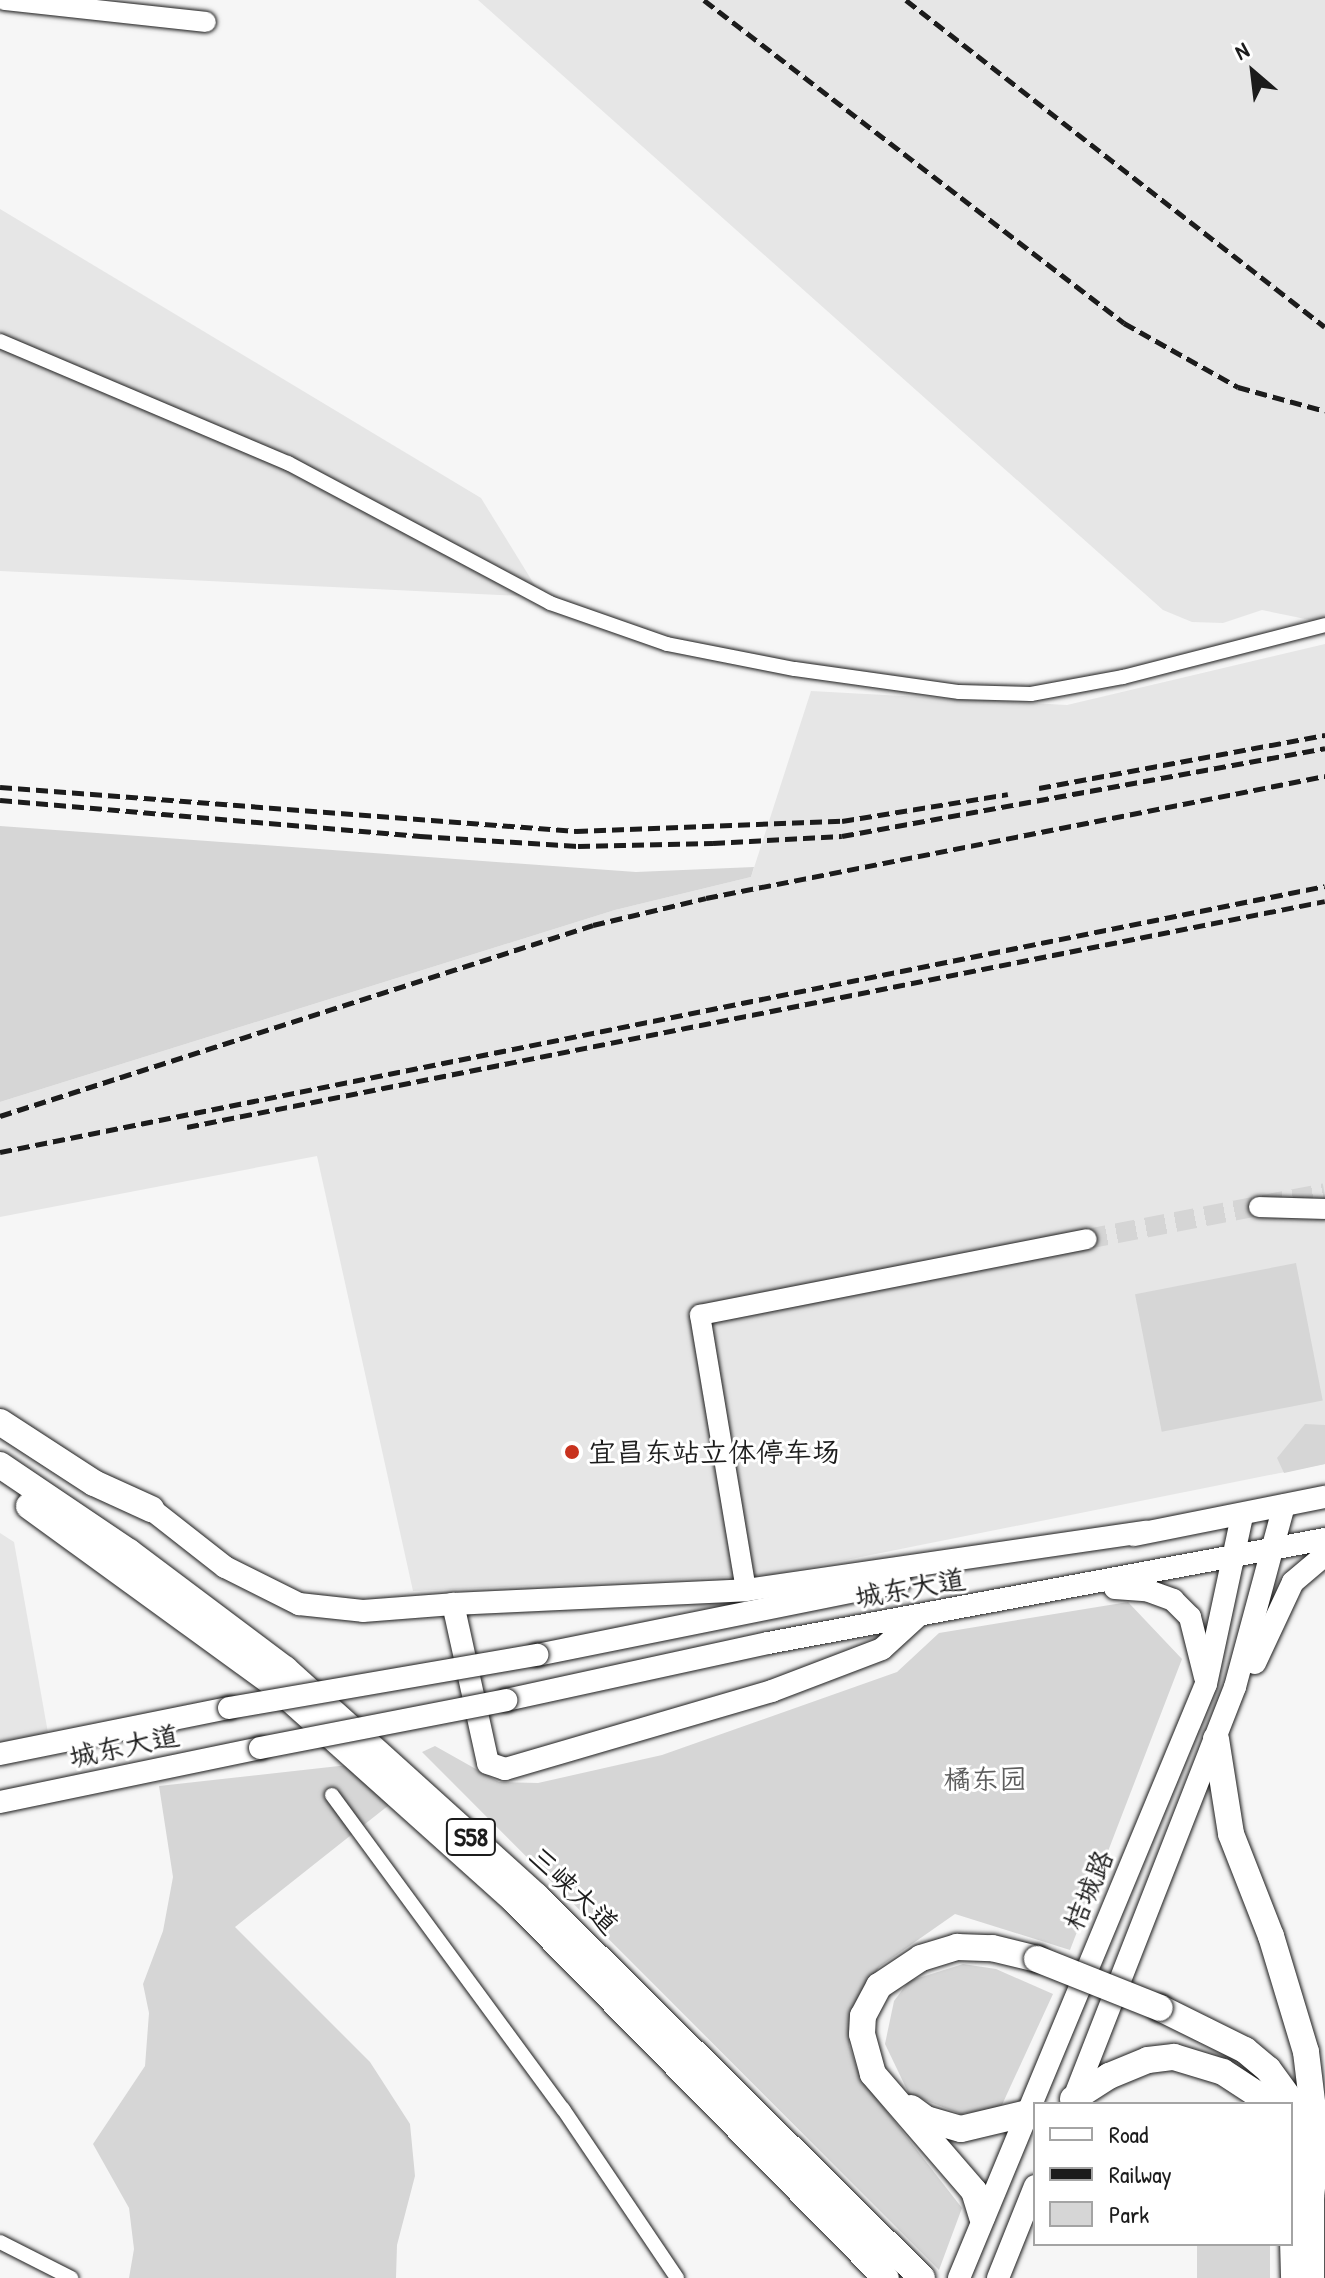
<!DOCTYPE html>
<meta charset="utf-8">
<style>
body{margin:0}
#map{position:relative;width:1325px;height:2278px;overflow:hidden;background:#f6f6f6;font-family:"Patrick Hand","LXGW WenKai TC",sans-serif}
div>[style]{position:absolute}
.built>*{inset:0;background:#e6e6e6}
.green>*{inset:0;background:#d6d6d6;transform-origin:0 0}
.secondary-tunnel>*{height:20px;margin-top:-10px;transform-origin:0;background:repeating-linear-gradient(90deg,#d5d5d5 0 20px,transparent 0 30px)}
.roads{filter:drop-shadow(0 0 2px #1c1c1c) drop-shadow(0 0 2px #1c1c1c)}
.street>*{height:14px;margin:-7px;padding:0 7px;transform-origin:7px;border-radius:7px;background:#fff}
.secondary>*{height:20px;margin:-10px;padding:0 10px;transform-origin:10px;border-radius:10px;background:#fff}
.primary>*{height:22px;margin:-11px;padding:0 11px;transform-origin:11px;border-radius:11px;background:#fff}
.highway>*{height:26px;margin:-13px;padding:0 13px;transform-origin:13px;border-radius:13px;background:#fff}
.rail>*{height:5px;margin-top:-2.5px;transform-origin:0;background:repeating-linear-gradient(90deg,#1c1c1c 0 12px,transparent 0 18px)}
.bridges{filter:drop-shadow(0 0 2px #1c1c1c) drop-shadow(0 0 2px #1c1c1c)}
.primary-bridge>*{height:22px;margin:-11px;padding:0 11px;transform-origin:11px;border-radius:11px;background:#fff}
.highway-bridge>*{height:26px;margin:-13px;padding:0 13px;transform-origin:13px;border-radius:13px;background:#fff}
.dots>*{width:22px;height:22px;translate:-50% -50%;box-sizing:border-box;border:4px solid #fff;border-radius:50%}
span{translate:-50% -50%;white-space:nowrap;text-align:center;line-height:1.15;-webkit-text-stroke:6px #fff;paint-order:stroke}
.shield-label span{padding:2px 6px;background:#fff;border:2px solid;border-radius:6px;-webkit-text-stroke-width:0}
.shield-label{font-size:26px;color:#1c1c1c;font-weight:700}
.poi-label{font-size:28px;color:#1c1c1c}
.left{translate:0 -50%;text-align:left}
.street-label{font-size:28px;color:#1c1c1c}
.park-label{font-size:28px;color:#5d5d5d}
.legend{position:absolute;left:1033px;top:2102px;width:260px;height:144px;box-sizing:border-box;background:#fff;border:2px solid #a4a4a4;margin:0;padding:10px 14px;list-style:none;font-size:24px;color:#1c1c1c}
.legend li{display:flex;align-items:center;gap:16px;height:40px}
.legend b{width:40px;border:2px solid #a4a4a4}
.north{position:absolute;left:1213px;top:32px;width:80px;height:80px;-webkit-text-stroke:6px #fff;paint-order:stroke;rotate:332deg;font-size:22px;font-weight:700;line-height:32px;text-align:center;color:#1c1c1c}
.north::after{content:'';display:block;margin:auto;width:28px;height:36px;background:#1c1c1c;clip-path:polygon(50% 0,100% 100%,50% 72%,0 100%)}
</style>
<div id="map">
<div class="built">
<div style="clip-path:polygon(478px 0,1325px 0,1325px 623px,1262px 610px,1223px 623px,1192px 622px,1163px 610px)"></div>
<div style="clip-path:polygon(0 209px,481px 498px,542px 597px,0 571px)"></div>
<div style="clip-path:polygon(1325px 644px,1325px 1464px,771px 1575px,413px 1591px,317px 1156px,0 1217px,0 1102px,615px 910px,751px 877px,811px 691px,1067px 705px)"></div>
<div style="clip-path:polygon(0 1533px,14px 1542px,48px 1733px,0 1742px)"></div>
</div>
<div class="green">
<div style="clip-path:polygon(0 826px,636px 872px,754px 867px,751px 877px,615px 910px,0 1102px)"></div>
<div style="left:1296px;top:1263px;width:140px;height:164px;rotate:79deg"></div>
<div style="clip-path:polygon(1305px 1424px,1325px 1425px,1325px 1464px,1284px 1473px,1277px 1458px)"></div>
<div style="clip-path:polygon(1128px 1602px,1182px 1659px,1070px 1950px,955px 1914px,879px 1967px,852px 2016px,849px 2045px,860px 2077px,962px 2208px,939px 2270px,422px 1752px,435px 1746px,499px 1782px,538px 1783px,662px 1755px,897px 1672px,939px 1633px)"></div>
<div style="clip-path:polygon(348px 1765px,389px 1805px,235px 1927px,370px 2062px,410px 2124px,415px 2176px,397px 2245px,396px 2278px,129px 2278px,134px 2249px,129px 2208px,93px 2144px,145px 2066px,149px 2013px,143px 1984px,163px 1931px,173px 1877px,159px 1786px)"></div>
<div style="clip-path:polygon(963px 1964px,996px 1969px,1053px 1994px,1001px 2107px,961px 2114px,909px 2094px,885px 2044px,894px 2001px,909px 1981px)"></div>
<div style="left:1197px;top:2244px;width:73px;height:35px"></div>
</div>
<div class="secondary-tunnel">
<div style="left:1087px;top:1239px;width:242px;rotate:-10.9deg"></div>
</div>
<div class="roads">
<div class="street">
<div style="left:0;top:341px;width:313px;rotate:23deg"></div>
<div style="left:288px;top:463px;width:297px;rotate:28.1deg"></div>
<div style="left:550px;top:603px;width:124px;rotate:19.3deg"></div>
<div style="left:667px;top:644px;width:130px;rotate:11.1deg"></div>
<div style="left:795px;top:669px;width:166px;rotate:8deg"></div>
<div style="left:959px;top:692px;width:72px;rotate:1.6deg"></div>
<div style="left:1031px;top:694px;width:94px;rotate:-10.5deg"></div>
<div style="left:1123px;top:677px;width:209px;rotate:-14.4deg"></div>
<div style="left:332px;top:1795px;width:390px;rotate:53.7deg"></div>
<div style="left:563px;top:2109px;width:204px;rotate:56deg"></div>
<div style="left:0;top:2242px;width:80px;rotate:26.9deg"></div>
</div>
<div class="secondary">
<div style="left:4px;top:0;width:203px;rotate:6.2deg"></div>
<div style="left:1259px;top:1207px;width:66px;rotate:1.7deg"></div>
<div style="left:746px;top:1590px;width:279px;rotate:-99.5deg"></div>
<div style="left:700px;top:1315px;width:394px;rotate:-11.1deg"></div>
</div>
<div class="primary">
<div style="left:151px;top:1509px;width:94px;rotate:38.1deg"></div>
<div style="left:225px;top:1567px;width:83px;rotate:26.6deg"></div>
<div style="left:299px;top:1604px;width:64px;rotate:6.2deg"></div>
<div style="left:363px;top:1611px;width:90px;rotate:-4.4deg"></div>
<div style="left:1134px;top:1535px;width:195px;rotate:-11.3deg"></div>
<div style="left:1115px;top:1588px;width:31px;rotate:4deg"></div>
<div style="left:1146px;top:1590px;width:29px;rotate:20deg"></div>
<div style="left:1173px;top:1600px;width:24px;rotate:45deg"></div>
<div style="left:1190px;top:1617px;width:62px;rotate:76deg"></div>
<div style="left:917px;top:1617px;width:47px;rotate:137.6deg"></div>
<div style="left:882px;top:1649px;width:118px;rotate:159.1deg"></div>
<div style="left:772px;top:1691px;width:278px;rotate:163.7deg"></div>
<div style="left:505px;top:1769px;width:18px;rotate:-161deg"></div>
<div style="left:488px;top:1763px;width:163px;rotate:-102.4deg"></div>
<div style="left:453px;top:1604px;width:293px;rotate:-2.7deg"></div>
<div style="left:746px;top:1590px;width:404px;rotate:-8.3deg"></div>
<div style="left:537px;top:1655px;width:370px;rotate:-11.4deg"></div>
<div style="left:1255px;top:1663px;width:89px;rotate:-64.9deg"></div>
<div style="left:1293px;top:1582px;width:42px;rotate:-40.2deg"></div>
<div style="left:506px;top:1700px;width:268px;rotate:-12.3deg"></div>
<div style="left:768px;top:1643px;width:567px;rotate:-10.58deg"></div>
<div style="left:0;top:1754px;width:234px;rotate:-11.4deg"></div>
<div style="left:0;top:1802px;width:266px;rotate:-11.7deg"></div>
<div style="left:1072px;top:2103px;width:447px;rotate:-68.6deg"></div>
<div style="left:1235px;top:1687px;width:188px;rotate:-74.9deg"></div>
<div style="left:959px;top:2278px;width:643px;rotate:-67.42deg"></div>
<div style="left:1206px;top:1684px;width:172px;rotate:-77.9deg"></div>
<div style="left:998px;top:2278px;width:99px;rotate:-68.1deg"></div>
</div>
<div class="highway">
<div style="left:0;top:1422px;width:112px;rotate:33deg"></div>
<div style="left:94px;top:1483px;width:63px;rotate:24.5deg"></div>
<div style="left:0;top:1465px;width:156px;rotate:34deg"></div>
<div style="left:129px;top:1552px;width:195px;rotate:36.9deg"></div>
<div style="left:285px;top:1669px;width:338px;rotate:42.1deg"></div>
<div style="left:536px;top:1896px;width:543px;rotate:44.7deg"></div>
<div style="left:29px;top:1506px;width:299px;rotate:36deg"></div>
<div style="left:271px;top:1682px;width:326px;rotate:41.9deg"></div>
<div style="left:514px;top:1900px;width:530px;rotate:45.46deg"></div>
<div style="left:1216px;top:1739px;width:96px;rotate:81deg"></div>
<div style="left:1231px;top:1834px;width:110px;rotate:68.6deg"></div>
<div style="left:1271px;top:1936px;width:121px;rotate:73.2deg"></div>
<div style="left:1306px;top:2052px;width:91px;rotate:83deg"></div>
<div style="left:1317px;top:2142px;width:55px;rotate:96.2deg"></div>
<div style="left:1160px;top:2008px;width:95px;rotate:26.3deg"></div>
<div style="left:1245px;top:2050px;width:30px;rotate:40deg"></div>
<div style="left:1268px;top:2069px;width:34px;rotate:54deg"></div>
<div style="left:1288px;top:2097px;width:103px;rotate:77deg"></div>
<div style="left:1311px;top:2197px;width:81px;rotate:90deg"></div>
<div style="left:1073px;top:2099px;width:43px;rotate:-32.6deg"></div>
<div style="left:1109px;top:2076px;width:42px;rotate:-22.3deg"></div>
<div style="left:1148px;top:2060px;width:26px;rotate:-7deg"></div>
<div style="left:1174px;top:2057px;width:51px;rotate:17deg"></div>
<div style="left:1223px;top:2072px;width:59px;rotate:33.1deg"></div>
<div style="left:911px;top:2108px;width:19px;rotate:36deg"></div>
<div style="left:926px;top:2119px;width:36px;rotate:16deg"></div>
<div style="left:961px;top:2129px;width:69px;rotate:-13.4deg"></div>
<div style="left:1291px;top:2168px;width:110px;rotate:88.4deg"></div>
<div style="left:982px;top:2217px;width:27px;rotate:-107deg"></div>
<div style="left:974px;top:2191px;width:155px;rotate:-130.8deg"></div>
<div style="left:873px;top:2074px;width:41px;rotate:-105.4deg"></div>
<div style="left:862px;top:2034px;width:18px;rotate:-87deg"></div>
<div style="left:863px;top:2016px;width:34px;rotate:-62deg"></div>
<div style="left:879px;top:1986px;width:50px;rotate:-33.7deg"></div>
<div style="left:921px;top:1958px;width:38px;rotate:-17deg"></div>
<div style="left:957px;top:1947px;width:35px;rotate:2deg"></div>
<div style="left:992px;top:1948px;width:46px;rotate:13.7deg"></div>
</div>
</div>
<div class="rail">
<div style="left:704px;top:0;width:530px;rotate:37.56deg"></div>
<div style="left:1124px;top:323px;width:131px;rotate:29.3deg"></div>
<div style="left:1238px;top:387px;width:90px;rotate:15.4deg"></div>
<div style="left:906px;top:0;width:531px;rotate:37.97deg"></div>
<div style="left:0;top:787px;width:578px;rotate:4.37deg"></div>
<div style="left:576px;top:831px;width:266px;rotate:-2.2deg"></div>
<div style="left:842px;top:821px;width:168px;rotate:-9.2deg"></div>
<div style="left:1039px;top:788px;width:291px;rotate:-10.5deg"></div>
<div style="left:0;top:800px;width:422px;rotate:4.9deg"></div>
<div style="left:420px;top:836px;width:158px;rotate:3.6deg"></div>
<div style="left:578px;top:846px;width:135px;rotate:-1.3deg"></div>
<div style="left:713px;top:843px;width:129px;rotate:-3.1deg"></div>
<div style="left:842px;top:836px;width:491px;rotate:-10.3deg"></div>
<div style="left:0;top:1116px;width:623px;rotate:-17.85deg"></div>
<div style="left:593px;top:925px;width:116px;rotate:-13.4deg"></div>
<div style="left:706px;top:898px;width:631px;rotate:-11.15deg"></div>
<div style="left:187px;top:1127px;width:1160px;rotate:-11.23deg"></div>
<div style="left:0;top:1152px;width:1351px;rotate:-11.35deg"></div>
</div>
<div class="bridges">
<div class="primary-bridge">
<div style="left:229px;top:1708px;width:313px;rotate:-9.8deg"></div>
<div style="left:260px;top:1748px;width:251px;rotate:-11deg"></div>
</div>
<div class="highway-bridge">
<div style="left:1037px;top:1959px;width:132px;rotate:21.7deg"></div>
</div>
</div>
<div class="dots">
<div style="left:572px;top:1452px;background:#c8321e"></div>
</div>
<div class="shield-label">
<span style="left:471px;top:1837px">S58</span>
</div>
<div class="poi-label">
<span class="left" style="left:588px;top:1452px">宜昌东站立体停车场</span>
</div>
<div class="street-label">
<span style="left:910px;top:1588px;rotate:-10deg">城东大道</span>
<span style="left:124px;top:1746px;rotate:-12deg">城东大道</span>
<span style="left:574px;top:1890px;rotate:44deg">三峡大道</span>
<span style="left:1088px;top:1890px;rotate:-67deg">桔城路</span>
</div>
<div class="park-label">
<span style="left:985px;top:1779px">橘东园</span>
</div>
<ul class="legend">
<li><b style="height:10px;background:#fff"></b>Road</li>
<li><b style="height:10px;background:#1c1c1c"></b>Railway</li>
<li><b style="height:22px;background:#d6d6d6"></b>Park</li>
</ul>
<div class="north">N</div>
</div>
